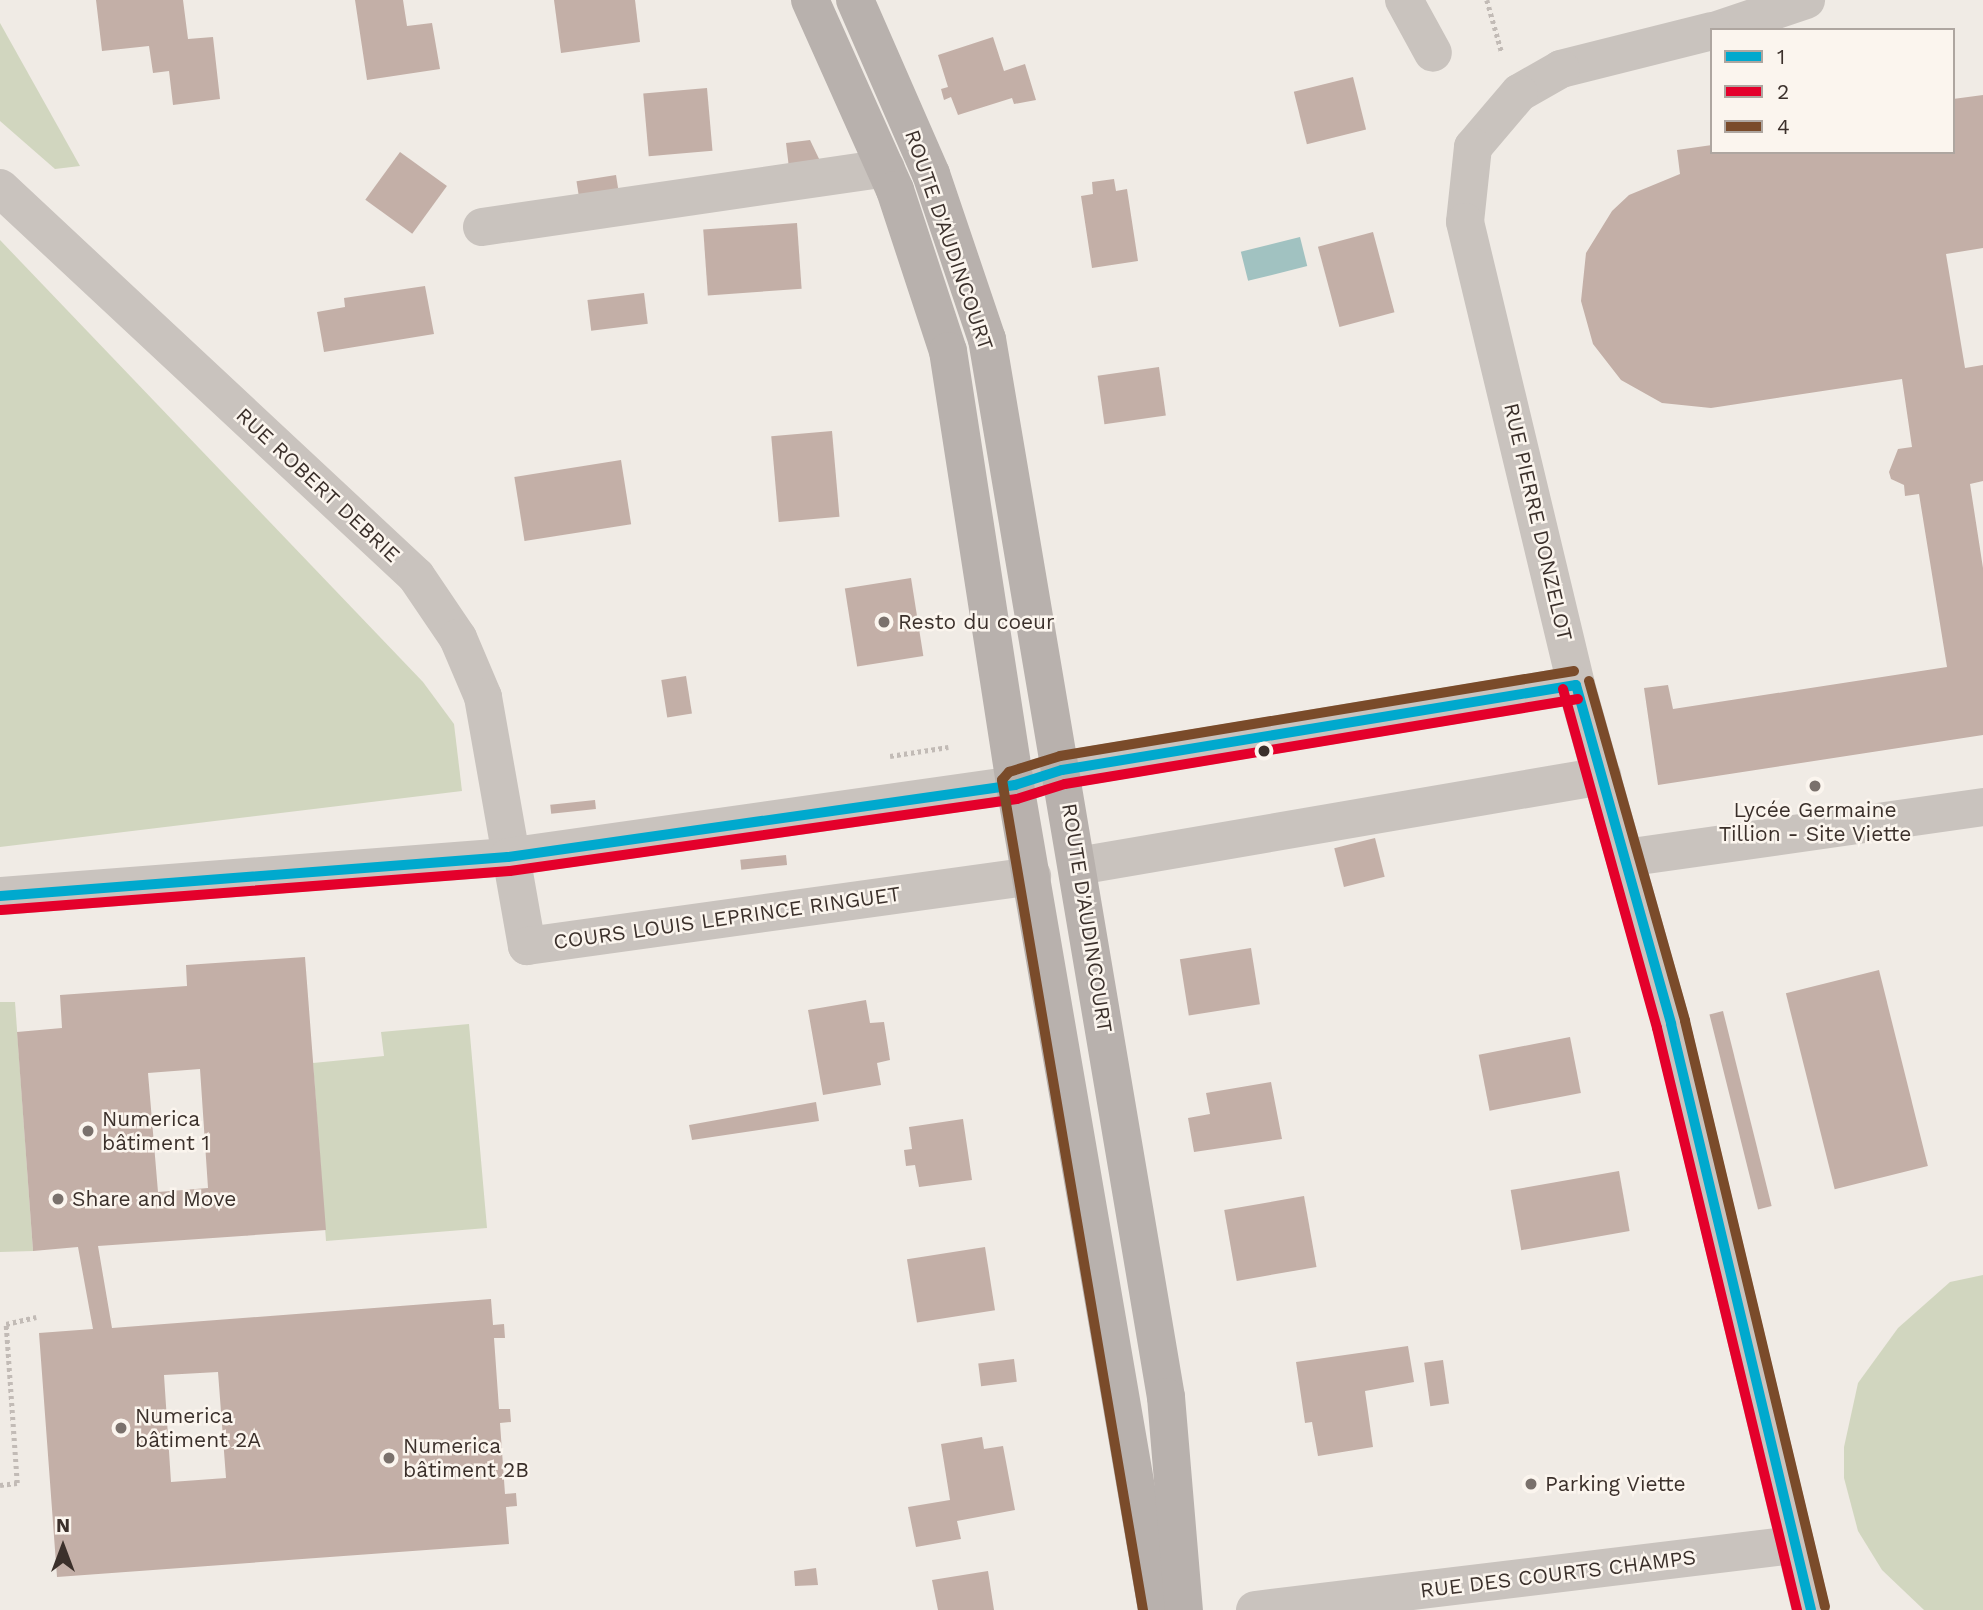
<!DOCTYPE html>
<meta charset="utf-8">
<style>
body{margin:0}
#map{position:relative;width:1983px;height:1610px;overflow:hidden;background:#f0ebe5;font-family:"Work Sans",sans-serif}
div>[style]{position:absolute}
.green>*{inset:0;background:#d1d6bf}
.water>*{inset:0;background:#a1c2c1;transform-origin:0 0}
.building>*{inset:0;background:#c3afa7;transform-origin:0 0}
.path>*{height:4.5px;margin-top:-2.25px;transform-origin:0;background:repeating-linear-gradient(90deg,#c2bbb6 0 3.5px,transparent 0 7px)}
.minor>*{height:38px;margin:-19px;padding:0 19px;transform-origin:19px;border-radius:19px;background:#c9c3be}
.major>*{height:38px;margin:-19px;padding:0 19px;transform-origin:19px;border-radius:19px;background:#b8b1ad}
.bus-1>*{height:10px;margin:-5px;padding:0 5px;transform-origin:5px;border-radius:5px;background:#00a9ce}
.bus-2>*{height:10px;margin:-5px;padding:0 5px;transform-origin:5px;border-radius:5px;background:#e4002b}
.bus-3>*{height:10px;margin:-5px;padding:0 5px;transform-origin:5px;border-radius:5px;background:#7a4b2a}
.dots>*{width:19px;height:19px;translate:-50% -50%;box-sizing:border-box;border:4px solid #fbf5ee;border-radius:50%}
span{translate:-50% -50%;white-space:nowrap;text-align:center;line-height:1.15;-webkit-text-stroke:5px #fbf5ee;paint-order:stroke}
.street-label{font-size:21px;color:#3b302b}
.poi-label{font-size:21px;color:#3b302b}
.left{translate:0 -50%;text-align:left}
.legend{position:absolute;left:1710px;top:28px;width:245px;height:126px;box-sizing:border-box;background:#fbf5ee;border:2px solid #aea6a0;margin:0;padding:9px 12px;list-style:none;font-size:21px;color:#3b302b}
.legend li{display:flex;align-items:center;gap:14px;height:35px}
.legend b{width:35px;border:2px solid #aea6a0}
.north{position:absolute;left:28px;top:1512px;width:70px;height:70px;-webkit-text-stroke:5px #fbf5ee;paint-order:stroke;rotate:0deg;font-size:19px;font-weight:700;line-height:28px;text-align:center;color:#3b302b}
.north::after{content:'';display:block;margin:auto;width:24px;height:32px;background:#3b302b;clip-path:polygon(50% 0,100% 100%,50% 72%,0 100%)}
</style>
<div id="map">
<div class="green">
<div style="clip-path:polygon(0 23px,80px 166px,55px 169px,0 121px)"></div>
<div style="clip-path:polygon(0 240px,423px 682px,454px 724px,462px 791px,0 847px)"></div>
<div style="clip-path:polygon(0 1002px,15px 1002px,33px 1251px,0 1252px)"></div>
<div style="clip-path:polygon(469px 1024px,487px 1228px,326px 1241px,313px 1063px,384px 1056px,381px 1032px)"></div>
<div style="clip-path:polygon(1983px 1275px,1983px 1610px,1924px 1610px,1882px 1570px,1858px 1531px,1844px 1478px,1844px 1447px,1858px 1383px,1898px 1328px,1950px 1282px)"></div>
</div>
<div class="water">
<div style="left:1300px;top:237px;width:30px;height:61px;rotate:76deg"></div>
</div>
<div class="building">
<div style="clip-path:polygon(96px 0,183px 0,188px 39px,213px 37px,220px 99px,173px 105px,169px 71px,153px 73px,149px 46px,102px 51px)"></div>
<div style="clip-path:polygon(355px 0,403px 0,407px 26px,432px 23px,440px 69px,367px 80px)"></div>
<div style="clip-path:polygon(554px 0,635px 0,640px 42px,561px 53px)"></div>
<div style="clip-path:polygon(993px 37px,1004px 71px,1025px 64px,1036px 100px,1014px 104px,1012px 98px,958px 115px,951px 97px,944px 100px,941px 89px,948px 87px,938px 55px)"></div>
<div style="left:1353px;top:77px;width:54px;height:61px;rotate:76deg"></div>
<div style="left:707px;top:88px;width:63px;height:64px;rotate:85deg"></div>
<div style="clip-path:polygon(1983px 95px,1983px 248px,1946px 254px,1965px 368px,1983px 365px,1983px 481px,1970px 484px,1983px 568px,1983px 735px,1658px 785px,1644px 688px,1668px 685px,1673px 709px,1947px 667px,1919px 494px,1905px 496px,1904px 485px,1891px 479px,1889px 472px,1898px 449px,1912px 447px,1902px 379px,1711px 408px,1662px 403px,1621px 380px,1593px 344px,1581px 301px,1586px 253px,1612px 211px,1629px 195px,1680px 174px,1677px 150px,1712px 145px,1712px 152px,1953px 152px,1953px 99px)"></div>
<div style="clip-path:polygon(810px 140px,821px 163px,789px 168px,786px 143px)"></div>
<div style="left:400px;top:152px;width:58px;height:59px;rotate:36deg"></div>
<div style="left:616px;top:175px;width:18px;height:40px;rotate:81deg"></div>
<div style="clip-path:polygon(1114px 179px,1116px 191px,1127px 189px,1138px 261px,1092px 268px,1081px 196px,1093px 194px,1092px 182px)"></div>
<div style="left:797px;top:223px;width:66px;height:94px;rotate:86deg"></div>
<div style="left:1373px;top:232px;width:83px;height:57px;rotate:75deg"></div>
<div style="clip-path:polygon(425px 286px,434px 334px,324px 352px,317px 312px,345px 307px,344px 298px)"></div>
<div style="left:644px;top:293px;width:31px;height:57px;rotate:83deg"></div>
<div style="left:1159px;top:367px;width:49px;height:62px;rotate:82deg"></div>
<div style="left:832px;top:431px;width:86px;height:61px;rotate:85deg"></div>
<div style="left:621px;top:460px;width:65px;height:108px;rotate:81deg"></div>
<div style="left:911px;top:578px;width:79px;height:67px;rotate:81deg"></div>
<div style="left:686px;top:676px;width:38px;height:25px;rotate:81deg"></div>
<div style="left:595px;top:800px;width:9px;height:45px;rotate:84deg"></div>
<div style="left:1375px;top:838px;width:40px;height:42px;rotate:76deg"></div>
<div style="left:786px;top:855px;width:10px;height:46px;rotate:84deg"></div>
<div style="left:1251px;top:948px;width:57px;height:72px;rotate:81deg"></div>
<div style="clip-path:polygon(evenodd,305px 957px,326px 1230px,98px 1246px,112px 1328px,491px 1299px,493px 1325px,504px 1324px,505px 1338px,494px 1338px,499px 1409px,510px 1409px,511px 1422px,500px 1423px,505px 1494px,516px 1493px,517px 1506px,506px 1507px,509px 1544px,57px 1577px,39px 1333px,93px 1329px,78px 1247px,33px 1251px,17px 1032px,62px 1028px,60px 995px,187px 986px,186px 965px,305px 957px,200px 1069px,208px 1188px,158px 1192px,148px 1073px,200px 1069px,305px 957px,218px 1372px,226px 1478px,171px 1482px,164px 1375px,218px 1372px)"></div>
<div style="left:1879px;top:970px;width:202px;height:96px;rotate:76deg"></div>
<div style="clip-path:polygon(866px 1000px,870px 1023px,884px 1022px,890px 1060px,877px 1063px,881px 1085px,823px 1095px,808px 1010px)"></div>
<div style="left:1723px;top:1011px;width:201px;height:14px;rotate:76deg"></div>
<div style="left:1570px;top:1037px;width:57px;height:93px;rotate:79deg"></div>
<div style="clip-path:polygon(1271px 1082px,1282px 1139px,1194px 1152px,1188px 1118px,1210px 1114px,1206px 1093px)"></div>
<div style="clip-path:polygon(816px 1102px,819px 1121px,692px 1140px,689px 1125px)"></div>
<div style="clip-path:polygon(963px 1119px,972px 1180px,919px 1187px,915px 1165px,906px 1166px,904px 1150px,912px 1149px,909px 1127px)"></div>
<div style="left:1619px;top:1171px;width:61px;height:110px;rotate:80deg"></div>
<div style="left:1304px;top:1196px;width:72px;height:81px;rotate:80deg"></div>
<div style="left:985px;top:1247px;width:64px;height:79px;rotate:81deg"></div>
<div style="clip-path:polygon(1408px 1346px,1414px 1382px,1365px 1391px,1373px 1447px,1318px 1456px,1312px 1422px,1305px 1423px,1296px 1362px)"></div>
<div style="left:1014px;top:1359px;width:23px;height:36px;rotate:83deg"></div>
<div style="left:1443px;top:1360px;width:44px;height:19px;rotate:82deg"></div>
<div style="clip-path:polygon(982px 1437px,984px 1449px,1003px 1446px,1015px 1510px,957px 1521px,961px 1539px,916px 1547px,908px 1507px,950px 1500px,941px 1444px)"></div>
<div style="clip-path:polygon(816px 1568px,818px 1585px,795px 1586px,794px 1571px)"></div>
<div style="clip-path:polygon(988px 1571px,994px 1610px,938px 1610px,932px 1580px)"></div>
</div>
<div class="path">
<div style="left:1487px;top:0;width:55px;rotate:74.2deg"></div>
<div style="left:890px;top:756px;width:59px;rotate:-8.8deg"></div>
<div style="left:0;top:1485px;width:17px;rotate:-7deg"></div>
<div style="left:17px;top:1483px;width:159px;rotate:-94deg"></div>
<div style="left:6px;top:1324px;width:31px;rotate:-13deg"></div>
</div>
<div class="minor">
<div style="left:1404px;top:0;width:60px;rotate:61.3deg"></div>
<div style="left:1717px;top:30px;width:94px;rotate:-18.6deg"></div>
<div style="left:1712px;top:31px;width:156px;rotate:165.9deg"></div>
<div style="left:1561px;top:69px;width:48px;rotate:150.3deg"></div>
<div style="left:1519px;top:93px;width:71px;rotate:130.4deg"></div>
<div style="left:1473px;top:147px;width:75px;rotate:96.1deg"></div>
<div style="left:1465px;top:222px;width:476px;rotate:76.5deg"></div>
<div style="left:1576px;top:685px;width:352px;rotate:74.3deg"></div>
<div style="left:1671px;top:1024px;width:602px;rotate:76.56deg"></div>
<div style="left:0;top:188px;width:569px;rotate:43.01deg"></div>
<div style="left:416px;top:576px;width:75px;rotate:55.9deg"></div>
<div style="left:458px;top:638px;width:64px;rotate:67deg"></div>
<div style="left:483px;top:697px;width:253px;rotate:80deg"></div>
<div style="left:527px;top:946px;width:510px;rotate:-7.89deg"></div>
<div style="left:482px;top:227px;width:408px;rotate:-8.3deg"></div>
<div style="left:1625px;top:858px;width:362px;rotate:-8.1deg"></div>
<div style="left:1078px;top:866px;width:532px;rotate:-9.75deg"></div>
<div style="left:0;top:896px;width:509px;rotate:-4.39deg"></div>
<div style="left:508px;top:857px;width:512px;rotate:-8.08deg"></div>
<div style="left:1015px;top:785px;width:49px;rotate:-17.7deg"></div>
<div style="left:1062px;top:770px;width:521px;rotate:-9.39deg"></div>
<div style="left:1255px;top:1610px;width:543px;rotate:-6.88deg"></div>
</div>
<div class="major">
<div style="left:810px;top:0;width:208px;rotate:65.9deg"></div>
<div style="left:895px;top:190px;width:169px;rotate:71.8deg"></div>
<div style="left:948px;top:351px;width:439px;rotate:81.2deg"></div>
<div style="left:1015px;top:785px;width:837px;rotate:80.23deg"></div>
<div style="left:855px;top:0;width:190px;rotate:66.4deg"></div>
<div style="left:931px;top:174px;width:174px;rotate:71.3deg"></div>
<div style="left:987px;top:339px;width:1073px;rotate:80.4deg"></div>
<div style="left:1166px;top:1397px;width:214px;rotate:85.2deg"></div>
</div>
<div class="bus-1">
<div style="left:1576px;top:685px;width:352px;rotate:74.3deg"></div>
<div style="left:1671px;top:1024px;width:602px;rotate:76.56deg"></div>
<div style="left:0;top:896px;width:509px;rotate:-4.39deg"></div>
<div style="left:508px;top:857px;width:512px;rotate:-8.08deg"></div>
<div style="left:1015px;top:785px;width:49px;rotate:-17.7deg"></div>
<div style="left:1062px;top:770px;width:521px;rotate:-9.39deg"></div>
</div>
<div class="bus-2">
<div style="left:1563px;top:689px;width:352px;rotate:74.5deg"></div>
<div style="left:1657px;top:1028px;width:599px;rotate:76.47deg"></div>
<div style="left:1px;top:910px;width:510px;rotate:-4.38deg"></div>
<div style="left:510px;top:871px;width:512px;rotate:-8.08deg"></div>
<div style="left:1017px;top:799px;width:50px;rotate:-17.4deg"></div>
<div style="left:1065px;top:784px;width:520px;rotate:-9.41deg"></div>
</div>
<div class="bus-3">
<div style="left:1589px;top:681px;width:353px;rotate:74.2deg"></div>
<div style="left:1685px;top:1021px;width:602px;rotate:76.56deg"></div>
<div style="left:1143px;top:1610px;width:842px;rotate:-99.64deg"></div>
<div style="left:1002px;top:780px;width:11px;rotate:-49deg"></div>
<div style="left:1009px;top:772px;width:53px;rotate:-17.4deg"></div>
<div style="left:1060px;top:756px;width:521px;rotate:-9.39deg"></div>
</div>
<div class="dots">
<div style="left:884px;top:622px;background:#7a716c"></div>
<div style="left:1264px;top:751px;background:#3b302b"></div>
<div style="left:1815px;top:786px;background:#7a716c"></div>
<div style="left:88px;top:1131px;background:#7a716c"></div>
<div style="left:58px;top:1199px;background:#7a716c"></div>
<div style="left:121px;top:1428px;background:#7a716c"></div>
<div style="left:389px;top:1458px;background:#7a716c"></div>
<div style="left:1531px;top:1484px;background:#7a716c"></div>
</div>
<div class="street-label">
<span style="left:949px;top:240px;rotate:71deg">ROUTE D'AUDINCOURT</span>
<span style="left:318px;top:485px;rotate:43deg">RUE ROBERT DEBRIE</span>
<span style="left:1538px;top:522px;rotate:77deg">RUE PIERRE DONZELOT</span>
<span style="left:727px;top:918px;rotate:-8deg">COURS LOUIS LEPRINCE RINGUET</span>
<span style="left:1087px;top:918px;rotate:81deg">ROUTE D'AUDINCOURT</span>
<span style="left:1558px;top:1574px;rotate:-7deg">RUE DES COURTS CHAMPS</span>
</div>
<div class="poi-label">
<span class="left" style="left:898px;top:622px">Resto du coeur</span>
<span style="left:1815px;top:822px">Lycée Germaine<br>Tillion - Site Viette</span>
<span class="left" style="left:102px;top:1131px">Numerica<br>bâtiment 1</span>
<span class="left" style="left:72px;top:1199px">Share and Move</span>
<span class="left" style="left:135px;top:1428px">Numerica<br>bâtiment 2A</span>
<span class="left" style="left:403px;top:1458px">Numerica<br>bâtiment 2B</span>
<span class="left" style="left:1545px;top:1484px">Parking Viette</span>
</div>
<ul class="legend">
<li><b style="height:9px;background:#00a9ce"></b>1</li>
<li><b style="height:9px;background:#e4002b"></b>2</li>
<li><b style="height:9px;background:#7a4b2a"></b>4</li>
</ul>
<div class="north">N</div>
</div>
